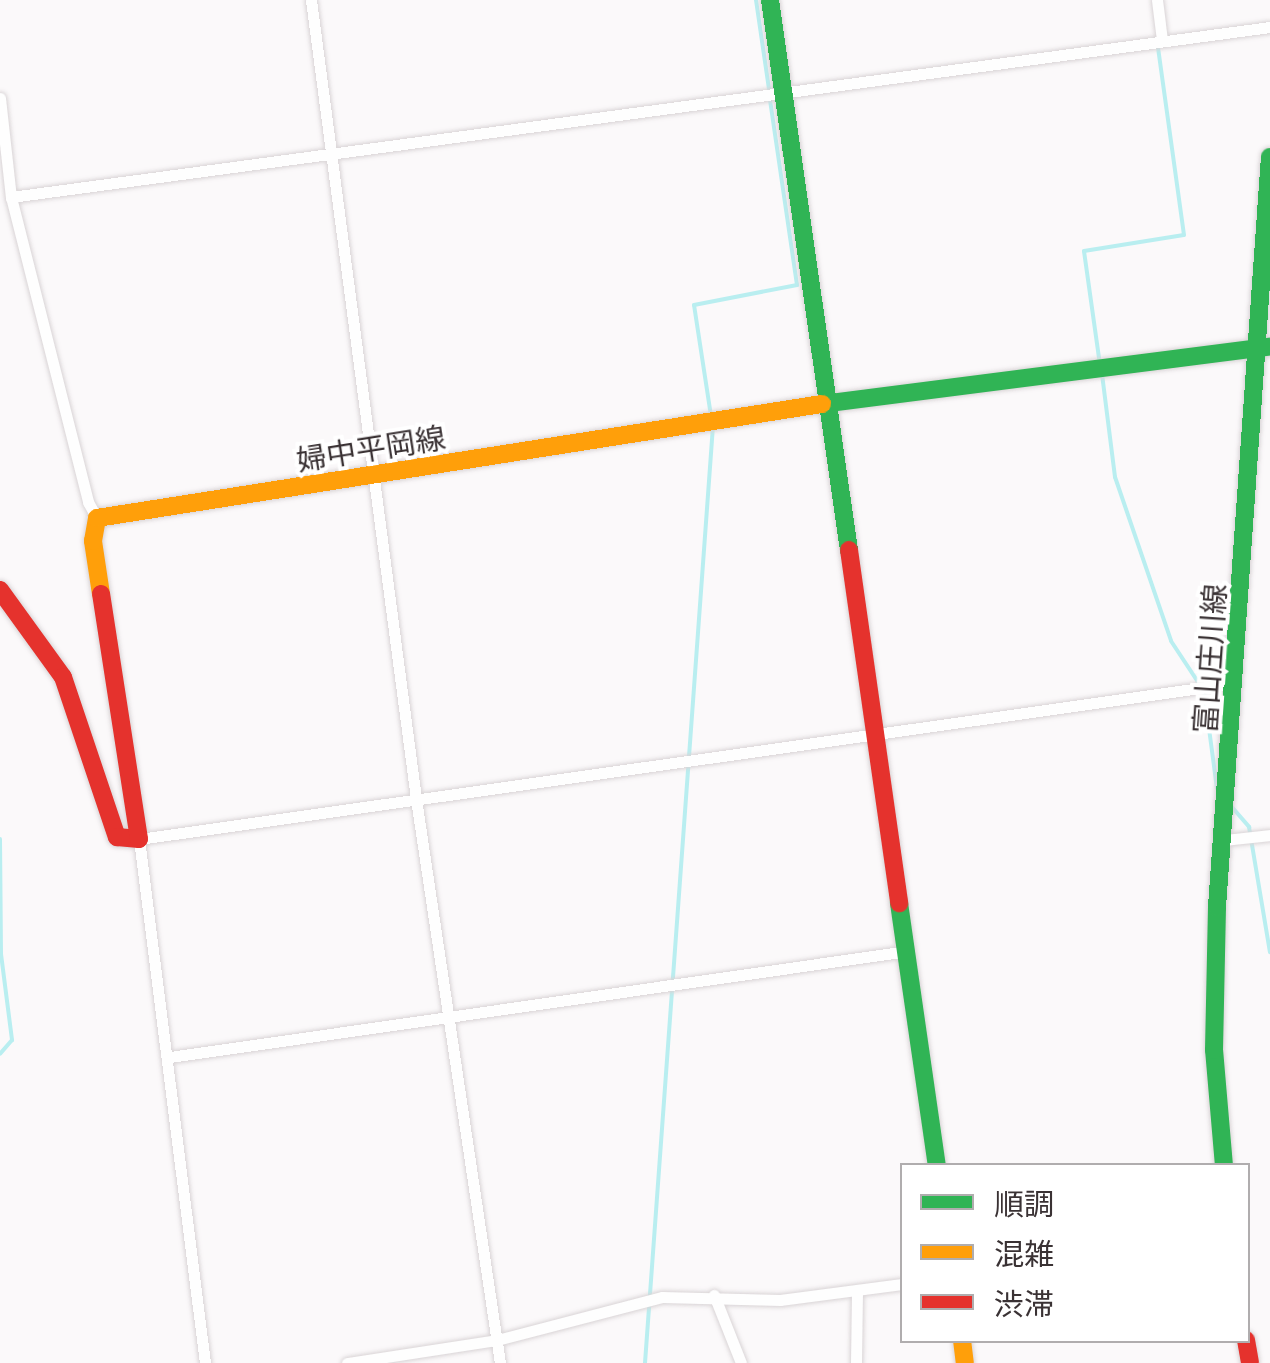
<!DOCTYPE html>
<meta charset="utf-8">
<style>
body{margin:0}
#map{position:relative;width:1270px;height:1363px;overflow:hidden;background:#fbf9fa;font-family:"DM Sans","Noto Sans JP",sans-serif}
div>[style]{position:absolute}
.stream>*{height:4px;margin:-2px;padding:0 2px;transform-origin:2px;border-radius:2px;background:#b9eef0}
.roads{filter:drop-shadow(0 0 2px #d9d4d6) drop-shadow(0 0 2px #d9d4d6)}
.street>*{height:11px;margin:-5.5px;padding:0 5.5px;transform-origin:5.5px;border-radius:5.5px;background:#fefefe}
.fast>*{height:18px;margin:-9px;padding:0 9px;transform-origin:9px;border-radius:9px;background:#30b455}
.slow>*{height:18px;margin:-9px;padding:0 9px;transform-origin:9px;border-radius:9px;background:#ff9f0a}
.jam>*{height:18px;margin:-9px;padding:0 9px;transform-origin:9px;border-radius:9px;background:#e5322d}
span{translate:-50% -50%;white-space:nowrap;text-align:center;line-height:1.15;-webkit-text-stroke:8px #fff;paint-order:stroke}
.street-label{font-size:30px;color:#3a3234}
.legend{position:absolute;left:900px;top:1163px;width:350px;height:180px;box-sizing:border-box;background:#fff;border:2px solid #b0adae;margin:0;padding:12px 18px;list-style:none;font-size:30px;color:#3a3234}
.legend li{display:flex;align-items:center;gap:20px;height:50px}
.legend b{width:50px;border:2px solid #b0adae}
</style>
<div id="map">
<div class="stream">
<div style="left:756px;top:0;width:90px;rotate:81.7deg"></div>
<div style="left:1100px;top:365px;width:115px;rotate:-98deg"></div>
<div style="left:1084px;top:251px;width:101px;rotate:-9.1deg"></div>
<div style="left:1184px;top:235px;width:190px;rotate:-97.9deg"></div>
<div style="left:1102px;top:374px;width:104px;rotate:82.8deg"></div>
<div style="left:1115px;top:477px;width:173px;rotate:71.1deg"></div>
<div style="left:1171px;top:641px;width:60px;rotate:56.6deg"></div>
<div style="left:1204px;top:691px;width:98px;rotate:82.4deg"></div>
<div style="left:711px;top:416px;width:112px;rotate:-98.7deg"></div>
<div style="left:694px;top:305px;width:105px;rotate:-11deg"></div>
<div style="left:797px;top:285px;width:188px;rotate:-98.3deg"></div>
<div style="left:1231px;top:806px;width:28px;rotate:49deg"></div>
<div style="left:1249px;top:827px;width:127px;rotate:80.5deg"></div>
<div style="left:0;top:839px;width:115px;rotate:89.5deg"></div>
<div style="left:1px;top:954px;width:87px;rotate:82.7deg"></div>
<div style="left:12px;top:1040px;width:18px;rotate:131deg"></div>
<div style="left:645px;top:1363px;width:940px;rotate:-85.85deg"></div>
</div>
<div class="roads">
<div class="street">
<div style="left:311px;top:0;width:806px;rotate:82.51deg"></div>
<div style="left:416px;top:799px;width:570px;rotate:81.53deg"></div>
<div style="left:1157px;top:0;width:40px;rotate:82.9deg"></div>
<div style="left:0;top:98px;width:100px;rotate:83.7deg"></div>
<div style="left:11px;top:197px;width:315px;rotate:75.8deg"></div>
<div style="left:88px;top:502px;width:18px;rotate:61deg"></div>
<div style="left:11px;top:197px;width:1270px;rotate:-7.69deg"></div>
<div style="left:1224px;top:840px;width:46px;rotate:-6.2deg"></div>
<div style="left:170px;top:1057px;width:745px;rotate:-8.18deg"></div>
<div style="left:714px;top:1295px;width:73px;rotate:68.3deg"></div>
<div style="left:205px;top:1363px;width:528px;rotate:-97.18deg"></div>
<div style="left:139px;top:839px;width:1107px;rotate:-8.1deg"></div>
<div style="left:347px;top:1363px;width:152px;rotate:-8.7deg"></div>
<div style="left:497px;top:1340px;width:171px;rotate:-14.6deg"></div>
<div style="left:662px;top:1297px;width:118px;rotate:1.5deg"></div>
<div style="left:780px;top:1300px;width:123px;rotate:-7.5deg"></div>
<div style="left:856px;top:1363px;width:72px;rotate:-89.2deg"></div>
</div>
<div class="fast">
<div style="left:770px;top:0;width:556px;rotate:81.83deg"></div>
<div style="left:822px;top:404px;width:452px;rotate:-7.3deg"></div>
<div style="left:899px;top:903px;width:266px;rotate:81.8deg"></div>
<div style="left:1224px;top:1166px;width:116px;rotate:-94.9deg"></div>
<div style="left:1214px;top:1050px;width:143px;rotate:-88.8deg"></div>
<div style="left:1217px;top:907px;width:752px;rotate:-85.96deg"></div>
</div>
<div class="slow">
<div style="left:101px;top:594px;width:54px;rotate:-98.6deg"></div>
<div style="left:93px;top:541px;width:23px;rotate:-80deg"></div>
<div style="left:97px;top:518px;width:734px;rotate:-8.94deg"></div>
<div style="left:962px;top:1340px;width:23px;rotate:83deg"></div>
</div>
<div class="jam">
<div style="left:849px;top:550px;width:357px;rotate:81.9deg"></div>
<div style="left:0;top:590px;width:107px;rotate:54.1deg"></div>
<div style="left:63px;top:677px;width:169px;rotate:71.4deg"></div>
<div style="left:117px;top:837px;width:22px;rotate:5deg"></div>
<div style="left:139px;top:839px;width:248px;rotate:-98.8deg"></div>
<div style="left:1246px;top:1340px;width:23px;rotate:80deg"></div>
</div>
</div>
<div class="street-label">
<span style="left:371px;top:450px;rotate:-9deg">婦中平岡線</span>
<span style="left:1211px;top:659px;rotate:-86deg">富山庄川線</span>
</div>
<ul class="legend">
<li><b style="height:12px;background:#30b455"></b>順調</li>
<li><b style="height:12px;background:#ff9f0a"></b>混雑</li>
<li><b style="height:12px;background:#e5322d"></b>渋滞</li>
</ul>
</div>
